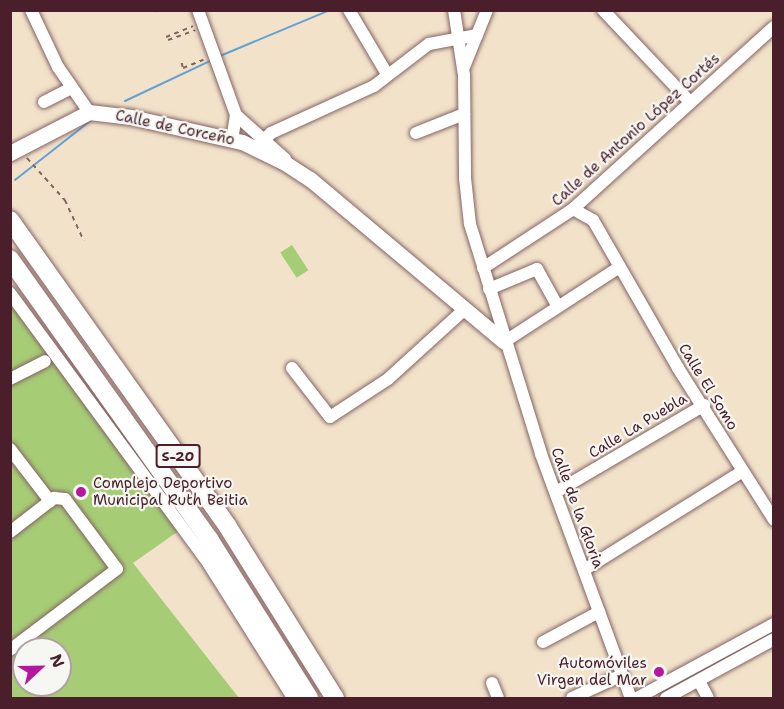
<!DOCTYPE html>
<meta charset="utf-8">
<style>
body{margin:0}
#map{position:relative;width:784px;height:709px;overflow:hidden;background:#f2e2ca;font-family:"Shantell Sans",sans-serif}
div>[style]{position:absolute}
.green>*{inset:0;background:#a6cc76;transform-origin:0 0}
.stream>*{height:2px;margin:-1px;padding:0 1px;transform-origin:1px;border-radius:1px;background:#61a1d3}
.path>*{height:1.5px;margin-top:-0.75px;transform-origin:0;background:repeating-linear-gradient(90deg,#856363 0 4.5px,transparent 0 9px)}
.roads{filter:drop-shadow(0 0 2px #856363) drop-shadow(0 0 2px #856363)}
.minor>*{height:12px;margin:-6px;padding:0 6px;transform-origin:6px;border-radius:6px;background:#fff}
.major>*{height:15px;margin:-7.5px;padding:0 7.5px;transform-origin:7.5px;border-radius:7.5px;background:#fff}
.highway>*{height:18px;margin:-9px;padding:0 9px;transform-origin:9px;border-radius:9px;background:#fff}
.dots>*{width:16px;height:16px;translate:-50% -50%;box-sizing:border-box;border:3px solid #f6f6f2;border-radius:50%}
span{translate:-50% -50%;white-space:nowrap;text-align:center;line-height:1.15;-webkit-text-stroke:4.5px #f6f6f2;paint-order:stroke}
.shield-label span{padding:2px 4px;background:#f6f6f2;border:2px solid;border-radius:4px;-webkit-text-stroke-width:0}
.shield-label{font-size:14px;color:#4a1f2b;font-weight:700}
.street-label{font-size:15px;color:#4a1f2b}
.poi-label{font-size:15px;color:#4a1f2b}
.left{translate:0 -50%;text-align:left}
.right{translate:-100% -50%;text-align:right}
.frame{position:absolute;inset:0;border:12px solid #4a1f2b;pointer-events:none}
.north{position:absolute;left:12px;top:637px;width:60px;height:60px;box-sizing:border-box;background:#f6f6f2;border:2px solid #b1a0a2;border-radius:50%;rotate:68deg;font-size:16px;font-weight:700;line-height:24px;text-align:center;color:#4a1f2b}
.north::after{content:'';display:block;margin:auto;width:21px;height:27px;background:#b5179e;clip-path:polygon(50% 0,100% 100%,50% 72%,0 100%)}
</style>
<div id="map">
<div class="green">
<div style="left:292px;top:245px;width:30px;height:14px;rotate:57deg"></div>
<div style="clip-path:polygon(evenodd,10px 300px,180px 530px,133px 563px,239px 698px,11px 698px,10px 300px,24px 649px,60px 649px,60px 685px,24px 685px,24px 649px)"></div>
</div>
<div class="stream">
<div style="left:220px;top:56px;width:119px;rotate:-22.7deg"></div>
<div style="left:125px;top:101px;width:96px;rotate:-25.2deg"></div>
<div style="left:15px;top:180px;width:102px;rotate:-38.2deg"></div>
</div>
<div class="path">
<div style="left:155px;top:12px;width:4px;rotate:-34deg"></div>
<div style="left:166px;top:37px;width:29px;rotate:-22deg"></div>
<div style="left:168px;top:40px;width:29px;rotate:-20deg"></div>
<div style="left:182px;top:63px;width:5px;rotate:79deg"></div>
<div style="left:183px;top:68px;width:22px;rotate:-22deg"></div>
<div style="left:27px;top:158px;width:57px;rotate:47.9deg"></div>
<div style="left:65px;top:200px;width:45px;rotate:65.1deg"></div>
</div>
<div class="roads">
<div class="minor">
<div style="left:31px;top:10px;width:63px;rotate:64.7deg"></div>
<div style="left:58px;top:67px;width:55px;rotate:55.4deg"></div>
<div style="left:198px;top:10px;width:112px;rotate:70.1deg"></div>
<div style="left:236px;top:115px;width:24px;rotate:99deg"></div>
<div style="left:349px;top:10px;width:74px;rotate:59.3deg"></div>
<div style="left:454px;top:10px;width:66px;rotate:81.3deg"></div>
<div style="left:464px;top:75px;width:103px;rotate:89.4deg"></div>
<div style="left:465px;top:178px;width:46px;rotate:83.8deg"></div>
<div style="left:470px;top:224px;width:241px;rotate:72.8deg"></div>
<div style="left:541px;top:454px;width:260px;rotate:69.8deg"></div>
<div style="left:603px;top:10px;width:127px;rotate:46.6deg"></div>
<div style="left:464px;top:67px;width:61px;rotate:-68deg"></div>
<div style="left:44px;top:102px;width:30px;rotate:-27deg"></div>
<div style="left:236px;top:115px;width:66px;rotate:41.9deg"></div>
<div style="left:416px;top:133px;width:52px;rotate:-21.6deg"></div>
<div style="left:255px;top:148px;width:22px;rotate:-43deg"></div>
<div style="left:271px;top:133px;width:113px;rotate:-24.5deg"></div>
<div style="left:374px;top:86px;width:69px;rotate:-37.4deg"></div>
<div style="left:429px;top:44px;width:49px;rotate:-10.6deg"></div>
<div style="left:573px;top:209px;width:23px;rotate:29deg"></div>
<div style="left:593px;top:220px;width:171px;rotate:60.1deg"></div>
<div style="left:678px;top:368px;width:180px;rotate:57.7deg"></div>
<div style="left:483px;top:268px;width:108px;rotate:-33.2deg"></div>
<div style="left:573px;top:209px;width:271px;rotate:-42.2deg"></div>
<div style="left:489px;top:289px;width:52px;rotate:-22.6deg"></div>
<div style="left:537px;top:269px;width:43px;rotate:61.1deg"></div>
<div style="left:10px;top:293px;width:329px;rotate:53.7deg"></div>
<div style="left:205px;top:558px;width:165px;rotate:57.8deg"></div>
<div style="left:504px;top:342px;width:136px;rotate:-33deg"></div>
<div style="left:292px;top:368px;width:62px;rotate:52.2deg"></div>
<div style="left:330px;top:417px;width:69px;rotate:-33.2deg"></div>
<div style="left:388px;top:379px;width:104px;rotate:-42.3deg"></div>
<div style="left:10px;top:379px;width:39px;rotate:-27deg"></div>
<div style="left:10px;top:449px;width:66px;rotate:52.4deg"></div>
<div style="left:556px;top:492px;width:172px;rotate:-30.4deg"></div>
<div style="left:10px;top:532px;width:56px;rotate:-37.7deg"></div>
<div style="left:54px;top:498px;width:11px;rotate:5deg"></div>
<div style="left:65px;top:499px;width:87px;rotate:53.4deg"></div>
<div style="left:117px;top:569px;width:134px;rotate:142.9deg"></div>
<div style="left:584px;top:570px;width:187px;rotate:-31.9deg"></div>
<div style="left:543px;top:642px;width:64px;rotate:-28.2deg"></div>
<div style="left:699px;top:681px;width:19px;rotate:62deg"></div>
<div style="left:492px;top:683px;width:16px;rotate:68deg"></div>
<div style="left:572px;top:698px;width:55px;rotate:-24.7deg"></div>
<div style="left:637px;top:698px;width:156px;rotate:-28.4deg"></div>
<div style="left:666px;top:698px;width:123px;rotate:-28.6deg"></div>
</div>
<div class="major">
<div style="left:10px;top:153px;width:89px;rotate:-27.4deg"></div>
<div style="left:89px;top:112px;width:42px;rotate:6.8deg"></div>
<div style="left:131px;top:117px;width:114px;rotate:12.7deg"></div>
<div style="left:242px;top:142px;width:48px;rotate:26deg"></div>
<div style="left:285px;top:163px;width:30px;rotate:33deg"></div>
<div style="left:310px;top:179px;width:253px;rotate:40deg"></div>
</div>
<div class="highway">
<div style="left:10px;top:220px;width:377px;rotate:54.6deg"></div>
<div style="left:228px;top:527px;width:202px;rotate:58deg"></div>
<div style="left:10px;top:259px;width:344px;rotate:54.6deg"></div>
<div style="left:209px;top:539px;width:188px;rotate:57.8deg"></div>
</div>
</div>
<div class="dots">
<div style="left:81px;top:492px;background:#b5179e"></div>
<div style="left:659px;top:672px;background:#b5179e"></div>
</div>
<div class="shield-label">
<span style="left:178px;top:456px">S-20</span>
</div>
<div class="street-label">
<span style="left:175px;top:128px;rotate:12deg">Calle de Corceño</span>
<span style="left:636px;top:130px;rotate:-42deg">Calle de Antonio López Cortés</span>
<span style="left:708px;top:387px;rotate:58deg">Calle El Somo</span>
<span style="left:638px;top:426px;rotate:-31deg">Calle La Puebla</span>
<span style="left:577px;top:508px;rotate:70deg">Calle de la Gloria</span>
</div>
<div class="poi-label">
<span class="left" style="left:93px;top:492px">Complejo Deportivo<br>Municipal Ruth Beitia</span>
<span class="right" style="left:647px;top:672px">Automóviles<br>Virgen del Mar</span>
</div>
<div class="frame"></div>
<div class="north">N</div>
</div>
